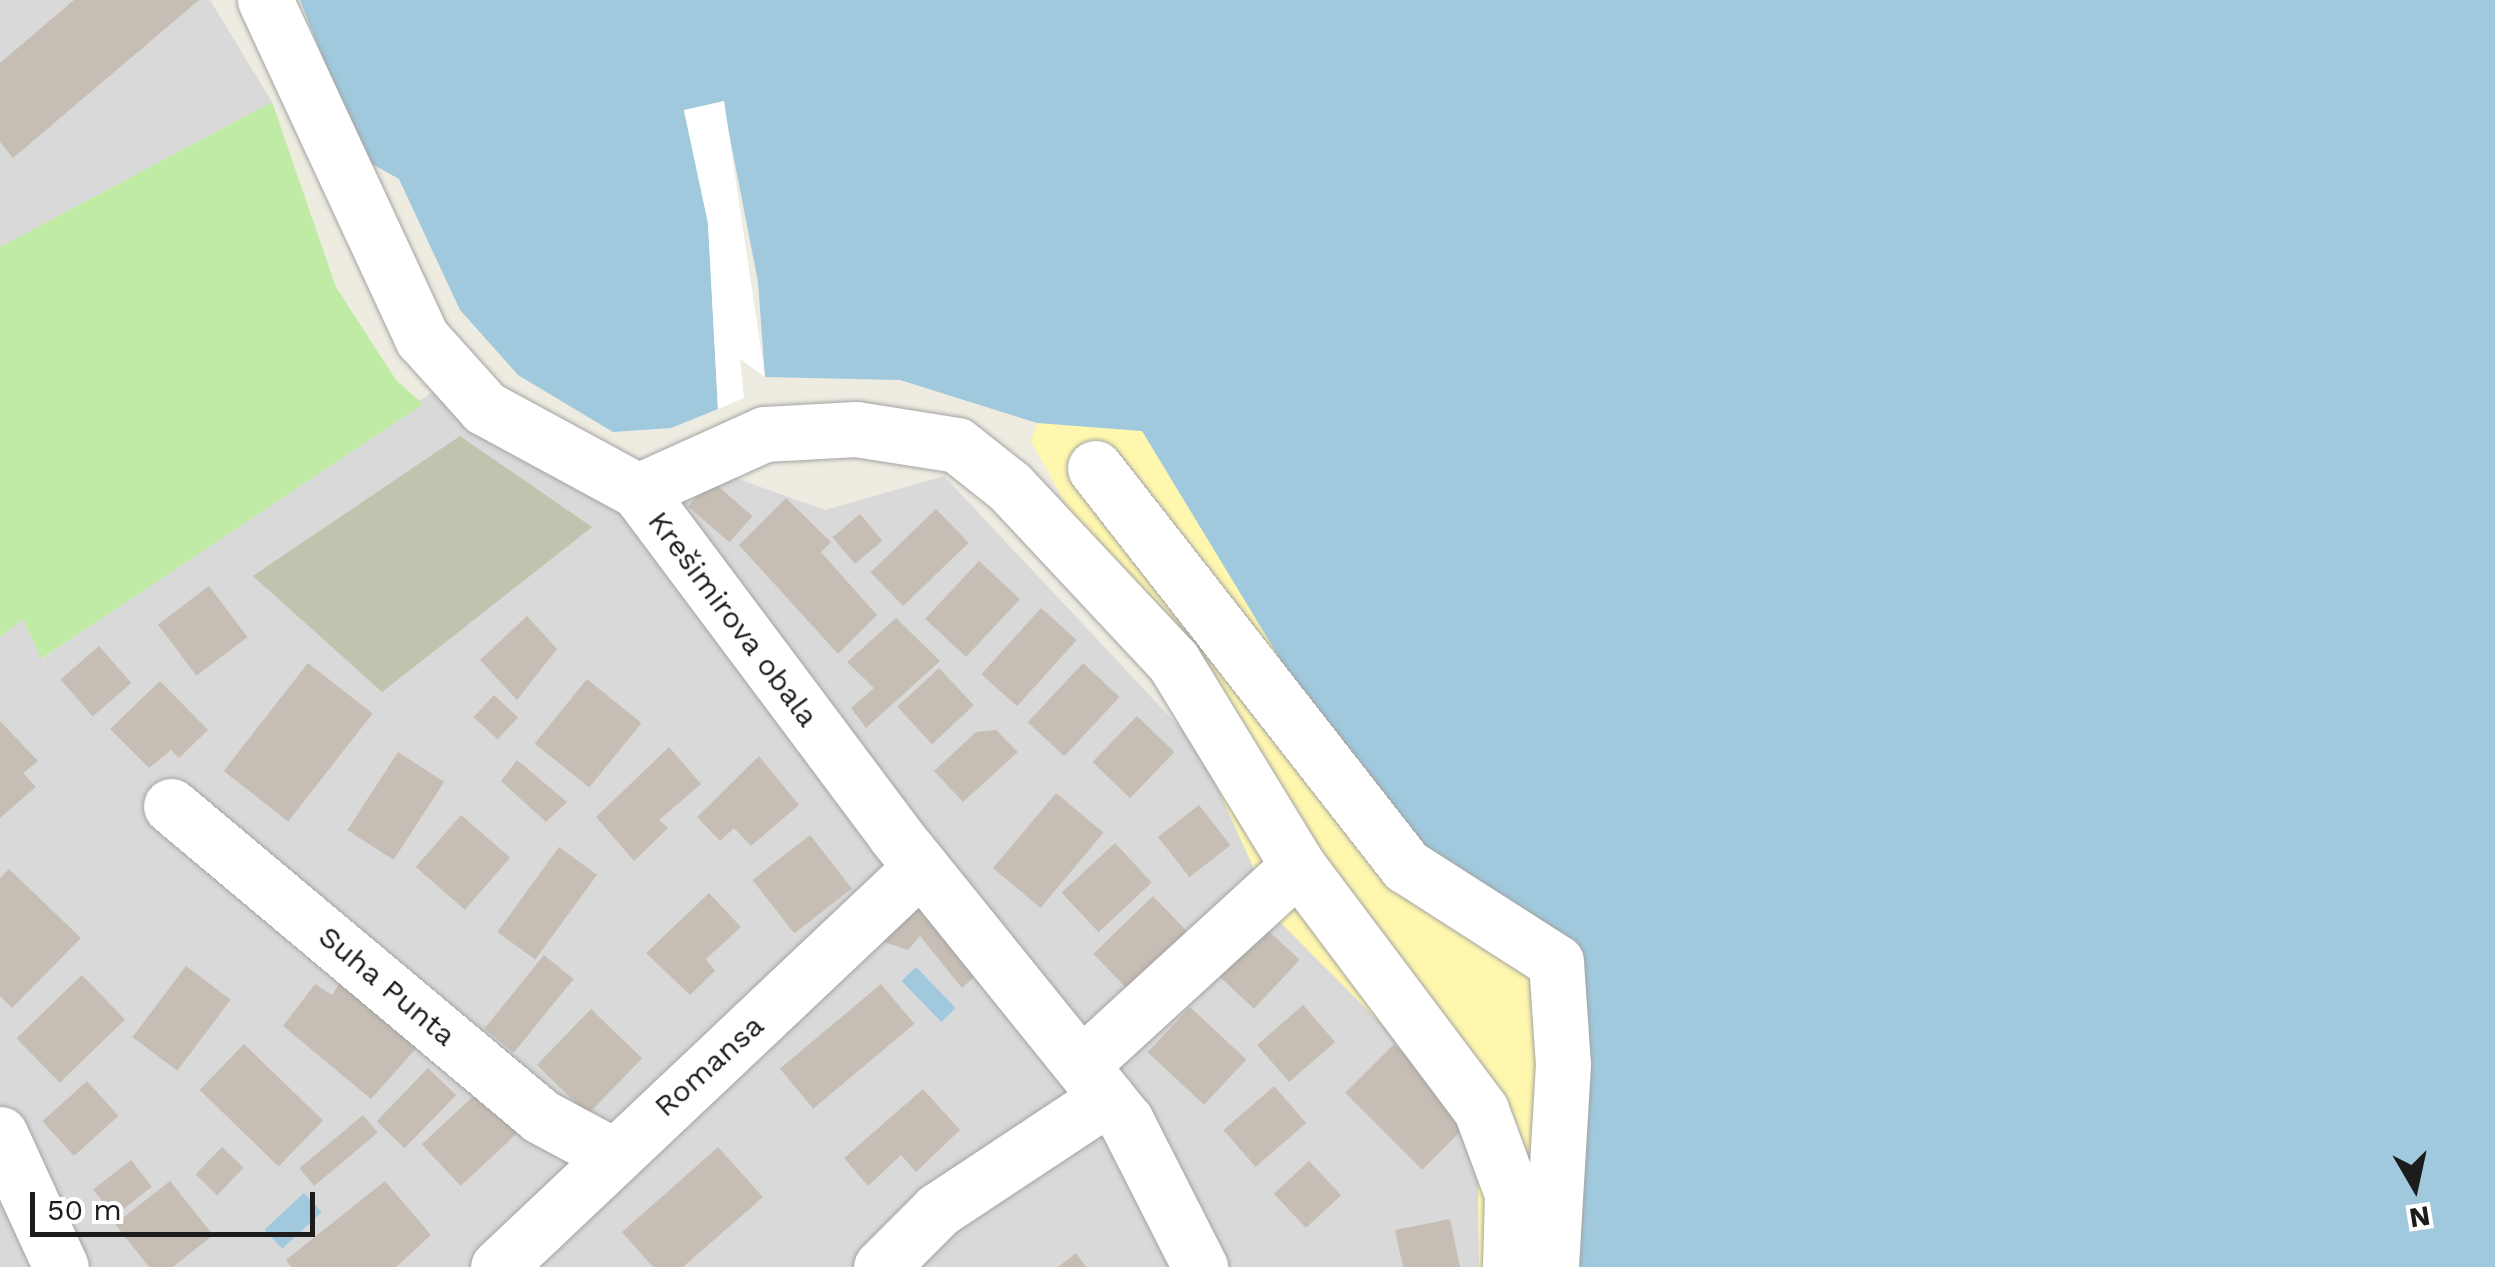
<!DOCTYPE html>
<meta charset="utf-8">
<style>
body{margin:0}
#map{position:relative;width:2495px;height:1267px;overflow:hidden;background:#eeebe1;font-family:"Work Sans",sans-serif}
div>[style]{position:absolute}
.residential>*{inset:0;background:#dad9d9}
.construction>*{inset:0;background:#c0c3ad}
.grass>*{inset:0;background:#c0eba5}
.sand>*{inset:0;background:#fff7ae}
.water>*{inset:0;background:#a0c9dd;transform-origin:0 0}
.pier>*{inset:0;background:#fff}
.building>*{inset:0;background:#c6beb4;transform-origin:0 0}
.roads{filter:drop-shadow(0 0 2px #a3a3a3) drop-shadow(0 0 2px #a3a3a3)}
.minor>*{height:55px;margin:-27.5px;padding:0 27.5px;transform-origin:27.5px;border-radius:27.5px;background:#fff}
span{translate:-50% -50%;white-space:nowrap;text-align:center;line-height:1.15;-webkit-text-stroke:10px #fff;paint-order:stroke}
.street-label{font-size:30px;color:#1c1c1c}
.north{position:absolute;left:2365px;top:1137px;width:100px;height:100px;-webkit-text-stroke:8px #fff;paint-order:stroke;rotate:171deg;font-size:28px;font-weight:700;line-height:40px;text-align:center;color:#1c1c1c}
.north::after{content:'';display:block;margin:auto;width:35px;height:45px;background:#1c1c1c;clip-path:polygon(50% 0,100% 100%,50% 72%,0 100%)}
.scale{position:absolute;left:30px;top:1192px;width:285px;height:45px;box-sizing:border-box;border:5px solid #1c1c1c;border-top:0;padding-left:12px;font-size:30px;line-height:35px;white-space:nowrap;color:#1c1c1c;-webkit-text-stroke:8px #fff;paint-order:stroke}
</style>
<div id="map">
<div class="residential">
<div style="clip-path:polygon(0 0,210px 0,272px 102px,0 247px)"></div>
<div style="clip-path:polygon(453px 378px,588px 470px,691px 462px,825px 510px,944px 476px,1200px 749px,1477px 1120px,1479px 1267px,0 1267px,0 637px,23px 618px,42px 659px)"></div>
</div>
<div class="construction">
<div style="clip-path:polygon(460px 436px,592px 527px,382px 692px,253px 576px)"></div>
</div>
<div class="grass">
<div style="clip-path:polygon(272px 102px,336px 287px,396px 380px,423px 404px,41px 659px,23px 619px,0 637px,0 247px)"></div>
</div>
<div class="sand">
<div style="clip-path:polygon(1037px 423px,1142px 431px,1308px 705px,1549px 929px,1577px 1267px,1479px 1267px,1477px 1120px,1276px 918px,1200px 749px,1031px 441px)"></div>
</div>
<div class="water">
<div style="clip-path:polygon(300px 0,2495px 0,2495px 1267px,1577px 1267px,1581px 973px,1424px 857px,1308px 705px,1142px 431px,1037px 423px,900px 380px,765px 377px,758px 282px,723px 102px,684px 111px,708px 223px,718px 409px,671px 428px,613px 432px,518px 375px,460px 310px,399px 179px,363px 159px)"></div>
<div style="left:916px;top:967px;width:57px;height:20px;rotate:46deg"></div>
<div style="left:304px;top:1193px;width:26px;height:54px;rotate:47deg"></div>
</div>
<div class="pier">
<div style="clip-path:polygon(724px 101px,765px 377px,740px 359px,744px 398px,718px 409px,708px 223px,684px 110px)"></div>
</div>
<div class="building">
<div style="clip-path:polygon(74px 0,199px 0,13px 158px,0 142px,0 63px)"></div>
<div style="left:711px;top:480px;width:55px;height:35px;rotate:41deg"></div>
<div style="clip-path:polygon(786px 498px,831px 542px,821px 552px,877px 615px,838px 654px,739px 545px)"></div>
<div style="left:936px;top:509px;width:47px;height:91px;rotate:46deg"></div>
<div style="left:860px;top:514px;width:35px;height:36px;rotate:50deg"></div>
<div style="left:979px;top:561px;width:56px;height:79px;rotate:43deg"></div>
<div style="left:209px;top:586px;width:64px;height:64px;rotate:53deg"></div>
<div style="left:1041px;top:608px;width:48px;height:89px;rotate:42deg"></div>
<div style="clip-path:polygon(527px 616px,557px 649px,517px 700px,480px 660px)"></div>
<div style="clip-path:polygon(896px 618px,940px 661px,866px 728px,851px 708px,874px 688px,847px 662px)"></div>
<div style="left:99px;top:646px;width:49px;height:51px;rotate:49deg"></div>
<div style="left:308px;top:663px;width:82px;height:137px;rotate:38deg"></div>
<div style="left:1083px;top:663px;width:50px;height:81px;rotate:43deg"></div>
<div style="left:939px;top:668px;width:51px;height:57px;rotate:47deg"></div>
<div style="left:587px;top:679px;width:70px;height:83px;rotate:39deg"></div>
<div style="clip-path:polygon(160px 681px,208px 730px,179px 758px,171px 750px,149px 768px,110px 729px)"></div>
<div style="left:494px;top:695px;width:33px;height:30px;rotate:43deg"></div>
<div style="left:1137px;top:716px;width:52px;height:64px;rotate:44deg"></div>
<div style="clip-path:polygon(0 721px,38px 761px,23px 773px,36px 787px,0 818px)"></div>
<div style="clip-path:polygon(996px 730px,1018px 752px,963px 802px,934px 771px,976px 732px)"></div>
<div style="clip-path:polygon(669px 747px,701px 784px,659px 820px,668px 828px,634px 861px,596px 817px)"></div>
<div style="left:398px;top:752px;width:55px;height:93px;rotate:33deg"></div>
<div style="clip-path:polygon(759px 756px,799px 805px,751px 846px,734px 828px,720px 841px,697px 817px)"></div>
<div style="clip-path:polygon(517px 760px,567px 802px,546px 822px,501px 781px)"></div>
<div style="left:1056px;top:793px;width:62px;height:98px;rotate:40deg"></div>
<div style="left:1199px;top:805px;width:51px;height:52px;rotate:52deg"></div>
<div style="left:461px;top:815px;width:65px;height:69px;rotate:41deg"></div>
<div style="left:810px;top:835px;width:68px;height:73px;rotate:52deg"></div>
<div style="left:1115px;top:843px;width:54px;height:73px;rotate:47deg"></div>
<div style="left:559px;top:847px;width:47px;height:105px;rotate:36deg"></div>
<div style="clip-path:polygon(9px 869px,81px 938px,12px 1008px,0 996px,0 878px)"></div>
<div style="clip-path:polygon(709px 893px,741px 927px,706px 959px,715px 971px,690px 995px,646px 953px)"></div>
<div style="clip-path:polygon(919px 896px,982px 969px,962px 988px,920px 936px,908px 950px,881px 941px)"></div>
<div style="left:1153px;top:896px;width:49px;height:83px;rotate:46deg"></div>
<div style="left:1258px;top:921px;width:57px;height:67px;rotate:43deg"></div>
<div style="left:544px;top:955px;width:38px;height:95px;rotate:39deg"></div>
<div style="left:186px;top:966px;width:56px;height:89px;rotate:37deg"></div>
<div style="left:82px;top:975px;width:62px;height:91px;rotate:46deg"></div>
<div style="clip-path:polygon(315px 984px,332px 995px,339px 984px,419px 1045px,371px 1099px,283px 1026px)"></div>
<div style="left:881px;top:984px;width:52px;height:132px;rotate:50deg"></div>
<div style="left:1303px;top:1005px;width:49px;height:61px;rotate:49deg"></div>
<div style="left:1190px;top:1007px;width:77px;height:62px;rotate:43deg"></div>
<div style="left:591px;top:1009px;width:71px;height:78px;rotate:44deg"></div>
<div style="left:244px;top:1044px;width:110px;height:64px;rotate:44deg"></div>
<div style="left:1394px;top:1044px;width:109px;height:69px;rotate:45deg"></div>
<div style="left:428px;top:1068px;width:39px;height:74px;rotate:44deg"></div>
<div style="left:87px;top:1081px;width:47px;height:60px;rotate:48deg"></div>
<div style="left:1274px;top:1086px;width:49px;height:67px;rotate:49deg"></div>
<div style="left:481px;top:1089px;width:57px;height:81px;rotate:47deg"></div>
<div style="clip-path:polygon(923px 1089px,960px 1130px,916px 1172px,901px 1155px,868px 1186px,844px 1158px)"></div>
<div style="left:363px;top:1115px;width:23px;height:83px;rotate:50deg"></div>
<div style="left:222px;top:1147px;width:30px;height:38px;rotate:44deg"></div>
<div style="clip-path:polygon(718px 1147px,763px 1197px,683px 1267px,653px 1267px,622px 1232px)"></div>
<div style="left:131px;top:1160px;width:34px;height:48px;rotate:52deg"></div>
<div style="left:1309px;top:1161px;width:47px;height:48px;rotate:47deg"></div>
<div style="clip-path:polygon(170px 1181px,213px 1235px,173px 1267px,149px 1267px,115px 1224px)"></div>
<div style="clip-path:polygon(385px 1181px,431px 1235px,396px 1267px,291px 1267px,286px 1260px)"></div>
<div style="clip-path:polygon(1450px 1219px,1460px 1267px,1403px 1267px,1395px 1230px)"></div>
<div style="clip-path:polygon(1076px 1253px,1086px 1267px,1058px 1267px)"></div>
</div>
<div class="roads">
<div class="minor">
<div style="left:265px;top:0;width:373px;rotate:65.1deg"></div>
<div style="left:422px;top:338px;width:94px;rotate:48deg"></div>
<div style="left:485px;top:408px;width:174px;rotate:28.5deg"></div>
<div style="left:638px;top:491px;width:429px;rotate:53.2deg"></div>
<div style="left:895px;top:835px;width:368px;rotate:51.1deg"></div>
<div style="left:1126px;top:1121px;width:164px;rotate:63.1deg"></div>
<div style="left:1095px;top:468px;width:505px;rotate:52deg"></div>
<div style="left:1406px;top:866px;width:178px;rotate:32.6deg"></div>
<div style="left:1556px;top:962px;width:102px;rotate:86.1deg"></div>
<div style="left:1563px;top:1064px;width:203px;rotate:93.4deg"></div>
<div style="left:638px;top:491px;width:138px;rotate:-24.3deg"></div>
<div style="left:764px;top:434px;width:92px;rotate:-3.1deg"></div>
<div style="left:856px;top:429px;width:102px;rotate:9deg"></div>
<div style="left:957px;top:445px;width:68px;rotate:38.4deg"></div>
<div style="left:1010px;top:487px;width:238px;rotate:46.9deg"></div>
<div style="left:1173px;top:661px;width:240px;rotate:58.6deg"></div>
<div style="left:1298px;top:866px;width:305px;rotate:53.1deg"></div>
<div style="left:1481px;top:1110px;width:90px;rotate:69.7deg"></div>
<div style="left:1512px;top:1194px;width:73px;rotate:91.6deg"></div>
<div style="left:171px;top:806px;width:482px;rotate:40deg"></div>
<div style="left:540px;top:1116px;width:81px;rotate:28.2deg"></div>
<div style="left:1081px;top:1065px;width:294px;rotate:-42.5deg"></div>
<div style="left:0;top:1134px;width:146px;rotate:65.4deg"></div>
<div style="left:498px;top:1267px;width:582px;rotate:-43.4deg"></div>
<div style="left:881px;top:1267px;width:81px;rotate:-45deg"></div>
<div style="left:938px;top:1210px;width:203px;rotate:-33.5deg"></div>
</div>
</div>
<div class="street-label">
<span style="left:733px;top:619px;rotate:53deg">Krešimirova obala</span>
<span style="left:387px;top:986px;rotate:40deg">Suha Punta</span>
<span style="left:709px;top:1066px;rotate:-42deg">Romansa</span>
</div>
<div class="north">N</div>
<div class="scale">50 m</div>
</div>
